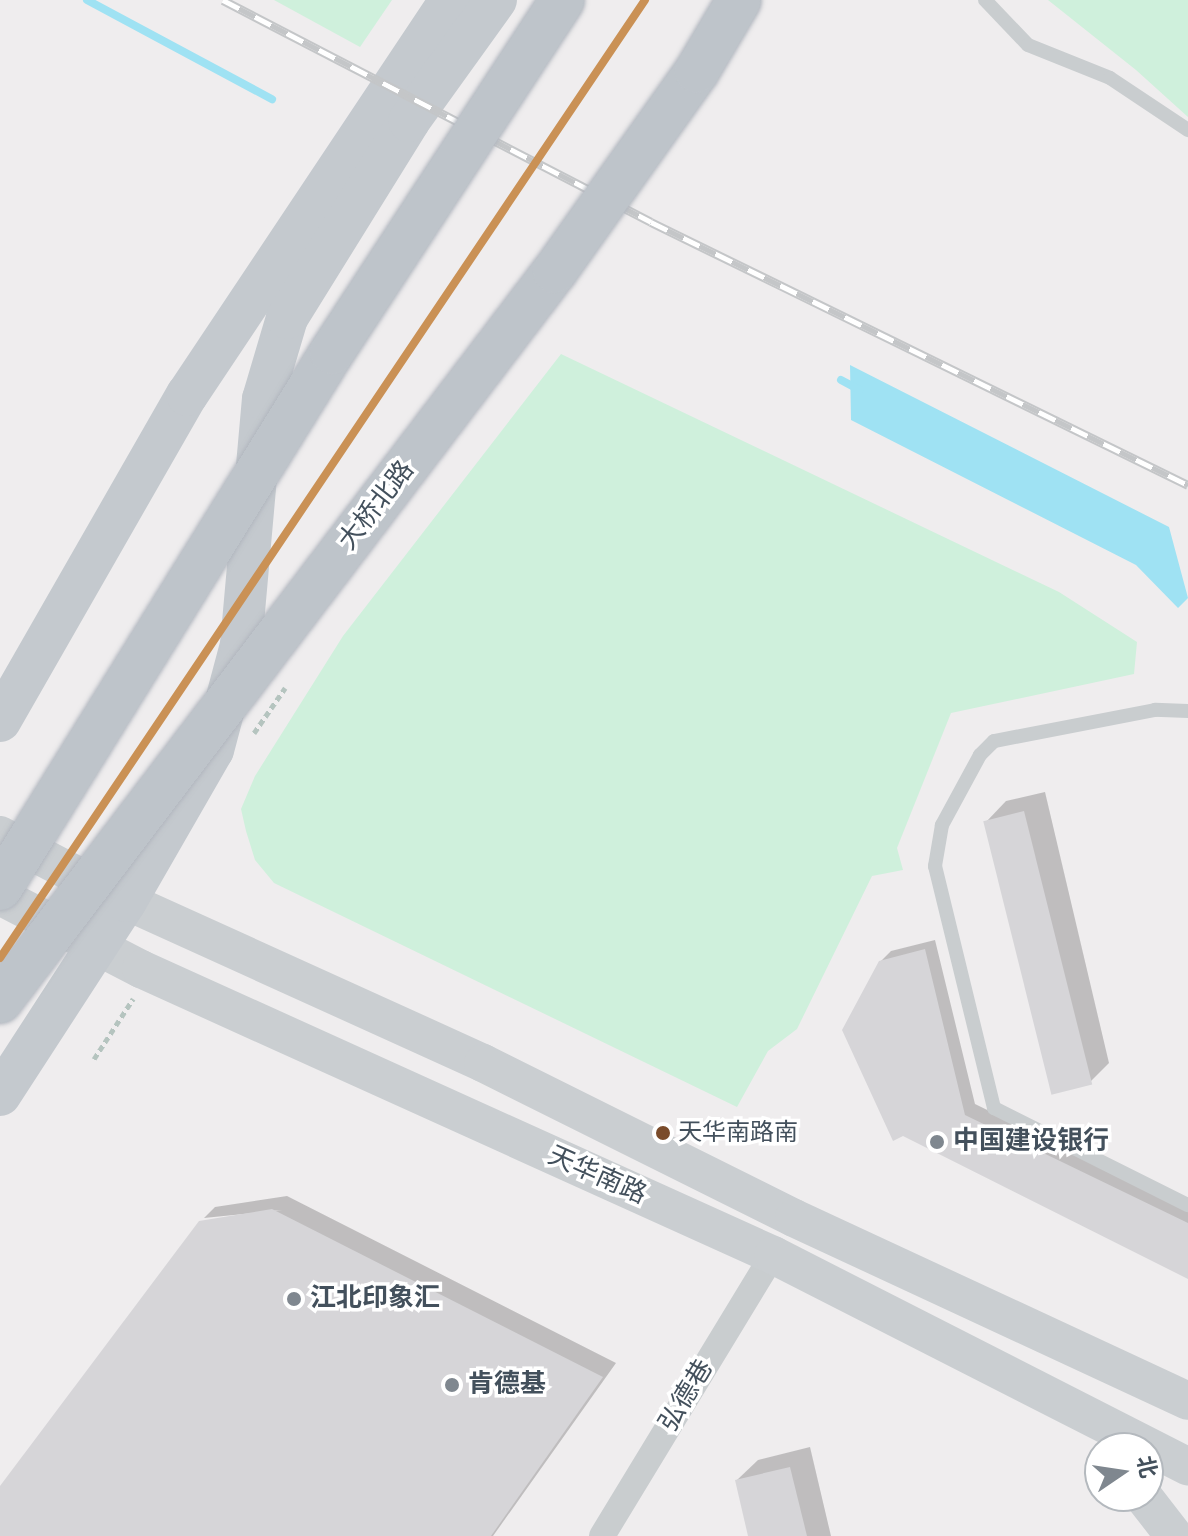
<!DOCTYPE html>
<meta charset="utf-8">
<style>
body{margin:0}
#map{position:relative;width:1188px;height:1536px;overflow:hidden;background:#efedee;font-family:"Sofia Sans Condensed","Noto Sans SC",sans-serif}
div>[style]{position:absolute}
.green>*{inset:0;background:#cff0dc}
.water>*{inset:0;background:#9fe2f3}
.shadow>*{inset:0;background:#0003}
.stream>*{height:8px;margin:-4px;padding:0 4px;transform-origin:4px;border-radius:4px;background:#9fe2f3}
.building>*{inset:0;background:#d6d5d8;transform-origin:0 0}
.path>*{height:5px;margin-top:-2.5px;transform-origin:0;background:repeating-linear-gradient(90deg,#b5c4bf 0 6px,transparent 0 10px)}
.service>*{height:14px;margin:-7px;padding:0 7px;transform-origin:7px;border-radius:7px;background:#c9cdcf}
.minor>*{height:26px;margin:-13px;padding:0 13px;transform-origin:13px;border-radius:13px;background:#c9cdcf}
.secondary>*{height:38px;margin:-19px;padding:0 19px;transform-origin:19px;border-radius:19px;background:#caced1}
.primary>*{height:42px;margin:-21px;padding:0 21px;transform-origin:21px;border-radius:21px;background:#c4c9ce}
.rail>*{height:9px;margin-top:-4.5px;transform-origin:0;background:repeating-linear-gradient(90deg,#fff 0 18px,#c4c6c8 0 36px);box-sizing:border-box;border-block:2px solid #c4c6c8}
.bridges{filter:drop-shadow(0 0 2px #b2b7bf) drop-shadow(0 0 2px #b2b7bf)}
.trunk-bridge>*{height:44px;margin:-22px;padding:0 22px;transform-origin:22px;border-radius:22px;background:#bec4ca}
.metro-1>*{height:8px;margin:-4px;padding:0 4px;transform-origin:4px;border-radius:4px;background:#ca9155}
.dots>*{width:22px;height:22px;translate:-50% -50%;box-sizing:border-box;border:4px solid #fff;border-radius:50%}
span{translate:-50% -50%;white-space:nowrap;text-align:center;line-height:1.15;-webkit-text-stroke:7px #fff;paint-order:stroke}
.bus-label{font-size:24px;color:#43505c}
.left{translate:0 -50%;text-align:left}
.street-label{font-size:26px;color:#43505c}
.poi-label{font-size:26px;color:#43505c;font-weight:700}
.north{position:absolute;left:1084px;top:1432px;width:80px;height:80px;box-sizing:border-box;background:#fff;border:2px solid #b4b9be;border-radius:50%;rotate:77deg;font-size:22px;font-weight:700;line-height:32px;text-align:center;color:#43505c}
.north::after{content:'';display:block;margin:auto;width:28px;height:36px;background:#7f878f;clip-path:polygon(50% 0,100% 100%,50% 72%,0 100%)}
</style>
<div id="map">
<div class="green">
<div style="clip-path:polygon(274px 0,392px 0,360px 47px)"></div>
<div style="clip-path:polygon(1048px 0,1188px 0,1188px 117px,1136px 70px)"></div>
<div style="clip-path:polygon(561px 354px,1059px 592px,1137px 642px,1134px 674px,951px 713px,897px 848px,903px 870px,872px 876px,797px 1029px,768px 1051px,737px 1107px,274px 883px,255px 860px,246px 831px,241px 809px,255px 776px,343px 636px)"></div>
</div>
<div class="water">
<div style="clip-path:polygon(850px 365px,1169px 527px,1188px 598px,1178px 608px,1136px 565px,851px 420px)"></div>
</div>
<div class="shadow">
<div style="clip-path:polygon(1045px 792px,1109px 1063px,1089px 1083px,986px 822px,1006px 801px)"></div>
<div style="clip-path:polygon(935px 940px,975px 1104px,1188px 1208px,1188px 1277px,903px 1134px,880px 962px,891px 951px)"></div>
<div style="clip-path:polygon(287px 1196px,616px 1363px,493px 1536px,0 1536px,0 1490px,201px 1223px,282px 1210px,204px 1218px,215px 1207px)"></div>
<div style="clip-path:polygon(810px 1447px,831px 1536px,750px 1536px,737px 1480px,758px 1460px)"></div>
</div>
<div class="stream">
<div style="left:87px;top:0;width:210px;rotate:28.2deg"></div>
<div style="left:841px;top:380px;width:21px;rotate:28deg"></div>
</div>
<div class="building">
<div style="left:1024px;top:811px;width:282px;height:42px;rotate:76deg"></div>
<div style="clip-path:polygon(925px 949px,965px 1115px,1188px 1223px,1188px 1279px,903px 1136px,893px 1141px,842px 1030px,879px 961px)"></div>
<div style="clip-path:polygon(272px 1209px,603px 1377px,491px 1536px,0 1536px,0 1486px,199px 1221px)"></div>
<div style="clip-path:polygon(790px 1467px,807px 1536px,748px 1536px,735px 1480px)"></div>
</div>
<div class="path">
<div style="left:254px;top:733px;width:55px;rotate:-55.4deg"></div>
<div style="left:94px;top:1059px;width:72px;rotate:-57deg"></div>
</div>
<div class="service">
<div style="left:985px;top:0;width:62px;rotate:46.3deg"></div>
<div style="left:1028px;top:45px;width:88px;rotate:21.9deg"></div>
<div style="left:1110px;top:78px;width:94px;rotate:33.7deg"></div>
<div style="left:1188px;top:711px;width:33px;rotate:-178deg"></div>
<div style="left:1155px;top:710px;width:164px;rotate:169.1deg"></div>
<div style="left:994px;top:741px;width:20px;rotate:135deg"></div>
<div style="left:980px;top:755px;width:80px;rotate:118.5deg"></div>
<div style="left:942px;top:825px;width:42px;rotate:99.7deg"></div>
<div style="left:935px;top:866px;width:249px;rotate:76.3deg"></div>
<div style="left:994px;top:1108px;width:217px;rotate:26.6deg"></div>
</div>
<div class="minor">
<div style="left:602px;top:1536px;width:329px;rotate:-58.7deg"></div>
</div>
<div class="secondary">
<div style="left:0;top:835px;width:142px;rotate:27.6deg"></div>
<div style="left:126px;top:901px;width:392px;rotate:24.4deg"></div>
<div style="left:483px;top:1063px;width:347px;rotate:26.5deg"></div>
<div style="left:794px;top:1218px;width:434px;rotate:24.9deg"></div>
<div style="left:0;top:896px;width:159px;rotate:27.4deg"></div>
<div style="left:141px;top:969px;width:694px;rotate:24.35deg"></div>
<div style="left:773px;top:1255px;width:466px;rotate:27deg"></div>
<div style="left:1143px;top:1496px;width:51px;rotate:52.2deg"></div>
</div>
<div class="primary">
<div style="left:0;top:721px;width:376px;rotate:-60.2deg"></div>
<div style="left:187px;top:395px;width:475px;rotate:-56.3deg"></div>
<div style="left:0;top:1095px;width:231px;rotate:-57deg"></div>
<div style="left:126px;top:901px;width:174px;rotate:-60.1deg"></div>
<div style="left:213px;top:750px;width:109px;rotate:-75.1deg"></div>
<div style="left:241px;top:645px;width:247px;rotate:-84.9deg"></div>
<div style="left:263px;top:399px;width:84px;rotate:-73.5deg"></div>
<div style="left:287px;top:318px;width:232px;rotate:-58.2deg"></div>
<div style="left:409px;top:121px;width:149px;rotate:-54.3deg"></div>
</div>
<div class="rail">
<div style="left:223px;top:0;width:482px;rotate:27.4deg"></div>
<div style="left:651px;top:222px;width:598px;rotate:26.09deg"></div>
</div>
<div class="bridges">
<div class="trunk-bridge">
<div style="left:0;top:888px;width:630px;rotate:-58.23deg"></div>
<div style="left:332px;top:352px;width:420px;rotate:-56.8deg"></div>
<div style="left:0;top:1001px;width:917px;rotate:-52.76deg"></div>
<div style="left:555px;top:271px;width:245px;rotate:-54.6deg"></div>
<div style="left:697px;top:71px;width:82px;rotate:-59.4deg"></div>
</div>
</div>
<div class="metro-1">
<div style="left:0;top:958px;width:1155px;rotate:-56.05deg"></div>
</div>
<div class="dots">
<div style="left:663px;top:1133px;background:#7a4b2a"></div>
<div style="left:937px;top:1142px;background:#7f878f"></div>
<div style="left:294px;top:1299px;background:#7f878f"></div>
<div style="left:452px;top:1385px;background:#7f878f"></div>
</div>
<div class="bus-label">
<span class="left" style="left:678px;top:1133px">天华南路南</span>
</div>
<div class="street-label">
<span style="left:377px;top:506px;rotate:-52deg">大桥北路</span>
<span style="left:597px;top:1176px;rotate:24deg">天华南路</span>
<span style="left:687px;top:1396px;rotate:-59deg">弘德巷</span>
</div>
<div class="poi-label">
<span class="left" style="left:953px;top:1142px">中国建设银行</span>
<span class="left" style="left:310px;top:1299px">江北印象汇</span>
<span class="left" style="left:468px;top:1385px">肯德基</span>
</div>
<div class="north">北</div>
</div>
